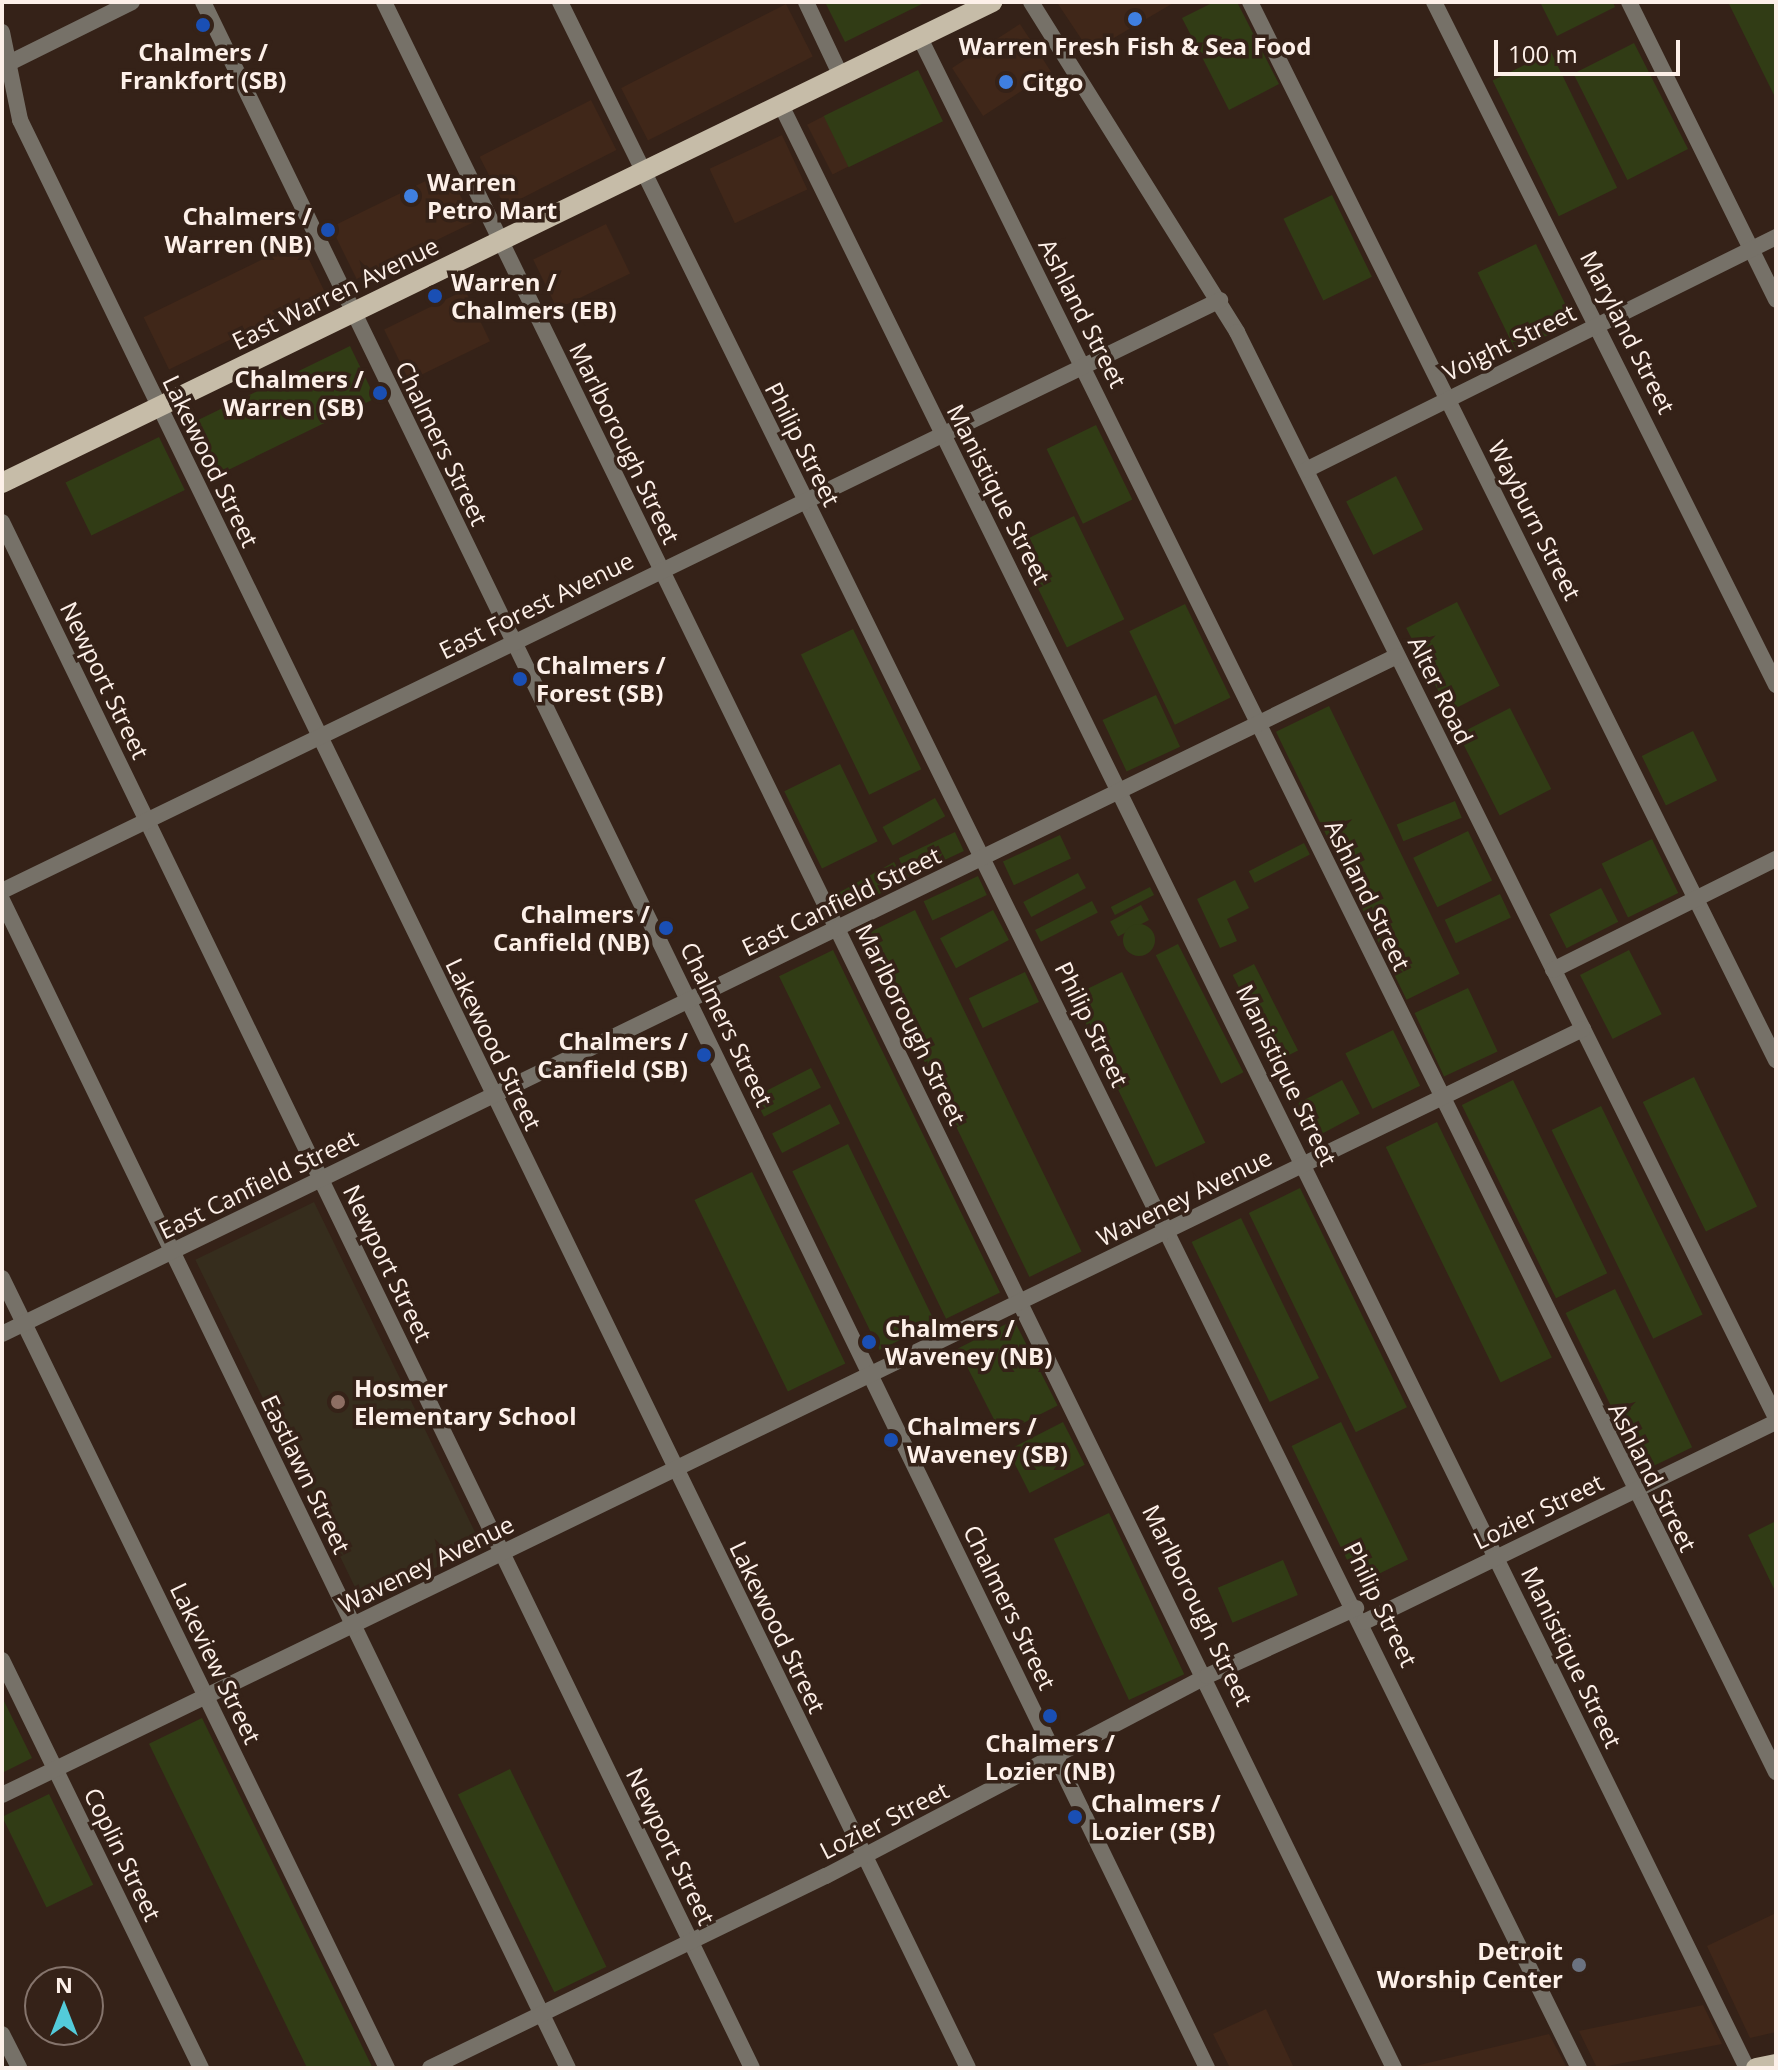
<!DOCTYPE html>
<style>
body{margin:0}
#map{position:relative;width:1778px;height:2070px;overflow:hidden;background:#352218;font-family:"Open Sans",sans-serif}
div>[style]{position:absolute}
.built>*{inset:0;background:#402719;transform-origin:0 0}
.education>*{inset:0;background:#362d1d;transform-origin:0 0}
.green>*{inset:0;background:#313c15;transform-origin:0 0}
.round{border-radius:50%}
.minor>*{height:16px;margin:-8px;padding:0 8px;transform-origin:8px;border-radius:8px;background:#767168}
.major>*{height:20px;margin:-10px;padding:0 10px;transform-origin:10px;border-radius:10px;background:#c6bca8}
.dots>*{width:22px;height:22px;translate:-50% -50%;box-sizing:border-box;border:4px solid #352218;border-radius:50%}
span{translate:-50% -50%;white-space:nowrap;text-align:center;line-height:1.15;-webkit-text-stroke:7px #352218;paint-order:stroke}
.poi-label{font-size:24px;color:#fdf0e9;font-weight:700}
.left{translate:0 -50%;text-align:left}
.right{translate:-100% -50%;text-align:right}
.street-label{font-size:24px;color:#fdf0e9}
.frame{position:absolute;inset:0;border:4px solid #fdf0e9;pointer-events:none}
.north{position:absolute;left:24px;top:1966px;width:80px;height:80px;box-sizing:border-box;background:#352218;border:2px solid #85746c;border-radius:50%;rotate:0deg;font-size:22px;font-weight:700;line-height:32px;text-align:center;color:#fdf0e9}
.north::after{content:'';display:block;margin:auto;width:28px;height:36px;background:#53cbda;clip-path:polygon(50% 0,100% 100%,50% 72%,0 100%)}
.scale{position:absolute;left:1494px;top:40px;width:186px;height:36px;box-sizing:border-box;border:4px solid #fdf0e9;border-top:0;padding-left:10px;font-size:24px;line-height:28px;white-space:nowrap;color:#fdf0e9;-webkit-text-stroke:6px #352218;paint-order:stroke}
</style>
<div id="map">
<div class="built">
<div style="clip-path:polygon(1175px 2px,1090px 52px,1058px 4px,1062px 2px)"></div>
<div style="left:786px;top:4px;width:59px;height:185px;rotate:63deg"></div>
<div style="left:1020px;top:24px;width:57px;height:81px;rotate:57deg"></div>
<div style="left:591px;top:100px;width:56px;height:125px;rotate:63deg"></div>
<div style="left:824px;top:116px;width:56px;height:19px;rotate:63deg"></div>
<div style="left:782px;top:135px;width:60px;height:80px;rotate:65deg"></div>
<div style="left:448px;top:170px;width:58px;height:130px;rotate:64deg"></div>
<div style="left:606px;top:224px;width:55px;height:81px;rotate:64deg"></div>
<div style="left:300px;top:241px;width:58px;height:174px;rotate:64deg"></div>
<div style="left:465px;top:290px;width:57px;height:90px;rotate:64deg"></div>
<div style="clip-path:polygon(1776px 1913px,1776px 2032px,1750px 2038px,1707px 1946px)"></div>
<div style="clip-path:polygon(1703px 2005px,1722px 2044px,1597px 2068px,1579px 2031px)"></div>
<div style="clip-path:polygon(1266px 2009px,1294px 2068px,1230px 2068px,1213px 2034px)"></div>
<div style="clip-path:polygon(1549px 2034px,1567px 2068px,1411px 2067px)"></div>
</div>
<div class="education">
<div style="left:314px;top:1202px;width:382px;height:132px;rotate:64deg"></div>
</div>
<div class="green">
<div style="clip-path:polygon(825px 2px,926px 2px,845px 42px)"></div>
<div style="clip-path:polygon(1214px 2px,1237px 2px,1279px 84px,1229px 110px,1182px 18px)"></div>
<div style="clip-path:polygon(1540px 2px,1613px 2px,1615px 7px,1557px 36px)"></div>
<div style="clip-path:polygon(1728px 2px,1776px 2px,1776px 99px)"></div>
<div style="left:1634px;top:43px;width:119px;height:68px;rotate:63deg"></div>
<div style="left:1551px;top:52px;width:151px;height:65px;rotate:64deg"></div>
<div style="left:918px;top:70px;width:57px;height:105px;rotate:64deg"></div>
<div style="left:1332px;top:195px;width:91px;height:54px;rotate:64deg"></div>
<div style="left:1536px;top:244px;width:87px;height:65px;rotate:64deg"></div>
<div style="left:350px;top:346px;width:58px;height:173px;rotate:64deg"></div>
<div style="left:1096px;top:425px;width:83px;height:55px;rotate:64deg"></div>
<div style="left:159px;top:437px;width:59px;height:104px;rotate:64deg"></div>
<div style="left:1396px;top:476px;width:60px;height:56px;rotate:63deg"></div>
<div style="left:1074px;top:516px;width:115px;height:64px;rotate:64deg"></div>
<div style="left:1457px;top:602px;width:94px;height:57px;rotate:63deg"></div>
<div style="left:1185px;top:604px;width:104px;height:62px;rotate:64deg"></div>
<div style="left:853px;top:629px;width:156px;height:58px;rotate:64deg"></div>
<div style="left:1156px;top:695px;width:57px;height:59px;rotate:65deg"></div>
<div style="left:1329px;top:706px;width:298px;height:59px;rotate:64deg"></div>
<div style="left:1510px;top:708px;width:91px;height:58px;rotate:63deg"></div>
<div style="left:1693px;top:731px;width:55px;height:57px;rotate:64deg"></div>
<div style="left:840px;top:764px;width:86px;height:62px;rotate:64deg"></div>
<div style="left:935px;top:798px;width:21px;height:60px;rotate:61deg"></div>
<div style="left:1455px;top:801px;width:18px;height:63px;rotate:68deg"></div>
<div style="left:1468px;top:831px;width:55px;height:61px;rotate:64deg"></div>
<div style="left:955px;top:832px;width:21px;height:62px;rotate:65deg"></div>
<div style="left:1060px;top:835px;width:26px;height:63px;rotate:65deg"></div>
<div style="left:1652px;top:839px;width:60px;height:56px;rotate:64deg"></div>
<div style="left:1304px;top:843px;width:13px;height:62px;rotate:63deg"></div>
<div style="left:894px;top:862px;width:21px;height:68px;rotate:61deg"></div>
<div style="left:1078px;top:873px;width:17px;height:62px;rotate:62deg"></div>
<div style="left:978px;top:876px;width:21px;height:60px;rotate:65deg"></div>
<div style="clip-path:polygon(1235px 880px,1249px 908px,1227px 919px,1237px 941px,1220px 948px,1197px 899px)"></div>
<div style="left:1150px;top:887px;width:9px;height:44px;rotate:63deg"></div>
<div style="left:1601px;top:888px;width:38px;height:58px;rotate:63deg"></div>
<div style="left:1500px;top:894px;width:26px;height:61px;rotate:65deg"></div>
<div style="left:1092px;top:901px;width:13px;height:64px;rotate:63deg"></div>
<div style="left:1141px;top:905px;width:17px;height:35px;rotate:62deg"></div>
<div style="left:915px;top:910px;width:380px;height:58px;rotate:64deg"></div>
<div style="left:993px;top:910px;width:34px;height:60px;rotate:62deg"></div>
<div class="round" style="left:1123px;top:924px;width:32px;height:32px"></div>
<div style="left:1178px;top:944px;width:144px;height:25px;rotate:63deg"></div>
<div style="left:833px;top:950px;width:381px;height:60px;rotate:64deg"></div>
<div style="left:1629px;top:950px;width:72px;height:55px;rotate:63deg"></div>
<div style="left:1254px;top:964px;width:97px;height:24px;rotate:63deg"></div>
<div style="left:1025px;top:972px;width:33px;height:62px;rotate:65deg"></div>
<div style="left:1122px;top:972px;width:190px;height:55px;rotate:64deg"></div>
<div style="left:1468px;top:988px;width:70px;height:59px;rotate:65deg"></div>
<div style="left:1393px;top:1030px;width:62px;height:53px;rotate:64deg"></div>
<div style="left:811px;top:1068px;width:22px;height:64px;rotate:63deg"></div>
<div style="left:1694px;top:1077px;width:144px;height:57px;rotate:64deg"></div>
<div style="left:1342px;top:1080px;width:38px;height:54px;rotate:62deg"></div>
<div style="left:1513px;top:1080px;width:215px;height:57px;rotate:64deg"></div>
<div style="left:830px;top:1104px;width:22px;height:65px;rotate:63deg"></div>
<div style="left:1601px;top:1106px;width:232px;height:55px;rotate:64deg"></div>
<div style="left:1437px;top:1122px;width:262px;height:57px;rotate:64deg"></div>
<div style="left:848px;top:1144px;width:199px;height:62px;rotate:64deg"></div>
<div style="left:752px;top:1172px;width:213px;height:64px;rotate:64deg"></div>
<div style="left:1300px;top:1188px;width:244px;height:57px;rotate:64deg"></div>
<div style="left:1241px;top:1218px;width:178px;height:55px;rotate:64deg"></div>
<div style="left:1615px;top:1289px;width:176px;height:55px;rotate:64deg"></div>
<div style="left:1014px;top:1320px;width:96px;height:63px;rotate:63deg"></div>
<div style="left:1063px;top:1422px;width:48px;height:62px;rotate:63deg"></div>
<div style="left:1341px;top:1422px;width:153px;height:55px;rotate:64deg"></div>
<div style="left:1109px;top:1513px;width:178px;height:61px;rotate:65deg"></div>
<div style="clip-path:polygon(1776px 1521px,1776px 1593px,1748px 1535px)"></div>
<div style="left:1283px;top:1560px;width:38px;height:71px;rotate:67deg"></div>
<div style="clip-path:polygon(2px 1697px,32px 1758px,2px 1773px)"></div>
<div style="left:202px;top:1718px;width:389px;height:59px;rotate:64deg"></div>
<div style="left:510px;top:1769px;width:220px;height:58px;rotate:64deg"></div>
<div style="left:49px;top:1794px;width:101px;height:52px;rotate:64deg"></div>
</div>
<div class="minor">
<div style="left:203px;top:2px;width:2297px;rotate:64.08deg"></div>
<div style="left:384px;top:2px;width:2300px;rotate:63.95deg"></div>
<div style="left:560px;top:2px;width:2304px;rotate:63.75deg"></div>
<div style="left:806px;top:2px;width:82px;rotate:64.7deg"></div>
<div style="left:1031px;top:2px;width:389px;rotate:58deg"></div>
<div style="left:1237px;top:332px;width:1212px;rotate:63.6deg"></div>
<div style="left:1250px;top:2px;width:1182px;rotate:63.57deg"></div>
<div style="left:1434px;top:2px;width:764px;rotate:63.4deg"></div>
<div style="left:1629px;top:2px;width:332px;rotate:63.7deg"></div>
<div style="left:2px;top:32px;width:90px;rotate:78.4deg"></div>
<div style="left:20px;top:120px;width:2166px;rotate:64.05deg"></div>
<div style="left:920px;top:38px;width:1934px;rotate:63.73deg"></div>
<div style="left:3px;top:66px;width:144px;rotate:-26.4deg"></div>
<div style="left:781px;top:105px;width:2188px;rotate:63.8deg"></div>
<div style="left:1306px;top:470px;width:525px;rotate:-26.37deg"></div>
<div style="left:2px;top:522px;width:1718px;rotate:64.12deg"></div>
<div style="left:2px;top:891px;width:1354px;rotate:-25.88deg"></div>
<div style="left:2px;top:900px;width:1298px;rotate:64.15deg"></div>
<div style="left:1553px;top:970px;width:249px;rotate:-26.5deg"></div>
<div style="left:2px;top:1278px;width:879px;rotate:64.02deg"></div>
<div style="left:2px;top:1334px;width:1551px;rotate:-25.92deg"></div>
<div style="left:1364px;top:1622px;width:458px;rotate:-25.9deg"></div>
<div style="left:2px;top:1660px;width:454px;rotate:64deg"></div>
<div style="left:2px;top:1795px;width:1757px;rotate:-25.85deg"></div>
<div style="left:2px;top:2034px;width:38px;rotate:63deg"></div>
<div style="left:430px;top:2068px;width:440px;rotate:-25.9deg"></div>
<div style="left:826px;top:1876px;width:430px;rotate:-27.7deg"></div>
<div style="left:1207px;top:1676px;width:164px;rotate:-24.5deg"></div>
</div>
<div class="major">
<div style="left:2px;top:483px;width:1101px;rotate:-25.91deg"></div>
<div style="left:1756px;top:2068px;width:20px;rotate:-11deg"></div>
</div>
<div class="dots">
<div style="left:1135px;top:19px;background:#3f7fe0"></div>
<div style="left:203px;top:25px;background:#1a4fb4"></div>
<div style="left:1006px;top:82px;background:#3f7fe0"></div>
<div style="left:411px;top:196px;background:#3f7fe0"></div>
<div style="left:328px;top:230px;background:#1a4fb4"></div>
<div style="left:435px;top:296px;background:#1a4fb4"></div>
<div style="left:380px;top:393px;background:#1a4fb4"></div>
<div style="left:520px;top:679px;background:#1a4fb4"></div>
<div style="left:666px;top:928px;background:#1a4fb4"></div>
<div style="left:704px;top:1055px;background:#1a4fb4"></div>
<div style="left:869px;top:1342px;background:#1a4fb4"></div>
<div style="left:338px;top:1402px;background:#8d6e63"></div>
<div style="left:891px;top:1440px;background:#1a4fb4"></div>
<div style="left:1050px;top:1716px;background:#1a4fb4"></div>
<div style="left:1075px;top:1817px;background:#1a4fb4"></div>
<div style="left:1579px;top:1965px;background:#6b7280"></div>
</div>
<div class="poi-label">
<span style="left:1135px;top:46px">Warren Fresh Fish &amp; Sea Food</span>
<span style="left:203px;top:66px">Chalmers /<br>Frankfort (SB)</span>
<span class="left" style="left:1022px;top:82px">Citgo</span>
<span class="left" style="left:427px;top:196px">Warren<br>Petro Mart</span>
<span class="right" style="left:312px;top:230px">Chalmers /<br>Warren (NB)</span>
<span class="left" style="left:451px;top:296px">Warren /<br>Chalmers (EB)</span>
<span class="right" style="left:364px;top:393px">Chalmers /<br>Warren (SB)</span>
<span class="left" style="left:536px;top:679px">Chalmers /<br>Forest (SB)</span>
<span class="right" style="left:650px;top:928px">Chalmers /<br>Canfield (NB)</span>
<span class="right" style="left:688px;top:1055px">Chalmers /<br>Canfield (SB)</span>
<span class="left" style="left:885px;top:1342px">Chalmers /<br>Waveney (NB)</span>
<span class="left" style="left:354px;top:1402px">Hosmer<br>Elementary School</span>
<span class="left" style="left:907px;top:1440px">Chalmers /<br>Waveney (SB)</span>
<span style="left:1050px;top:1757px">Chalmers /<br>Lozier (NB)</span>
<span class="left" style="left:1091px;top:1817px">Chalmers /<br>Lozier (SB)</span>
<span class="right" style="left:1563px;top:1965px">Detroit<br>Worship Center</span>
</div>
<div class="street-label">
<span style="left:335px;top:293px;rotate:-26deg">East Warren Avenue</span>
<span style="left:1083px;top:313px;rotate:63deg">Ashland Street</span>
<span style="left:1628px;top:332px;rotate:63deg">Maryland Street</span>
<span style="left:1509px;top:342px;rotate:-26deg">Voight Street</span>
<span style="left:442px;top:443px;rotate:64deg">Chalmers Street</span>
<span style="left:625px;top:443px;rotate:64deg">Marlborough Street</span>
<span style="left:803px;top:444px;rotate:63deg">Philip Street</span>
<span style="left:211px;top:461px;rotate:64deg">Lakewood Street</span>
<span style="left:999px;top:494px;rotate:63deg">Manistique Street</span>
<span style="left:1535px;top:520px;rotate:63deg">Wayburn Street</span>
<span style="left:536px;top:605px;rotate:-26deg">East Forest Avenue</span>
<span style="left:105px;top:680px;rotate:64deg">Newport Street</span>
<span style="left:1441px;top:690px;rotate:64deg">Alter Road</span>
<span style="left:1368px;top:895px;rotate:64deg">Ashland Street</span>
<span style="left:841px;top:901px;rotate:-26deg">East Canfield Street</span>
<span style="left:727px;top:1024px;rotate:64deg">Chalmers Street</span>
<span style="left:911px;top:1024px;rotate:64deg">Marlborough Street</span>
<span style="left:1092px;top:1024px;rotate:64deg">Philip Street</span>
<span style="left:494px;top:1044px;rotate:64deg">Lakewood Street</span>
<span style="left:1287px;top:1075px;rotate:64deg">Manistique Street</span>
<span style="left:258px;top:1184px;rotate:-26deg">East Canfield Street</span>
<span style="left:1184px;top:1197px;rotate:-26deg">Waveney Avenue</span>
<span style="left:388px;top:1263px;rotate:64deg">Newport Street</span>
<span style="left:306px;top:1474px;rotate:64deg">Eastlawn Street</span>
<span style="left:1653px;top:1477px;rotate:63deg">Ashland Street</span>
<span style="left:1538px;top:1511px;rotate:-26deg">Lozier Street</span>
<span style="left:426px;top:1564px;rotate:-26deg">Waveney Avenue</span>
<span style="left:1381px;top:1604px;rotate:64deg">Philip Street</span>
<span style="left:1198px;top:1605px;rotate:64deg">Marlborough Street</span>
<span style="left:1010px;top:1607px;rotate:64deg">Chalmers Street</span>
<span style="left:778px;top:1627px;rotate:64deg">Lakewood Street</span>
<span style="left:1572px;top:1657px;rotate:64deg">Manistique Street</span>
<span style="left:216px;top:1663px;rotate:64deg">Lakeview Street</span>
<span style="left:884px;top:1820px;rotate:-27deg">Lozier Street</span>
<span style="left:671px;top:1846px;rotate:64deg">Newport Street</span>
<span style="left:123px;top:1854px;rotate:64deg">Coplin Street</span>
</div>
<div class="frame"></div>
<div class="north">N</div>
<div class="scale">100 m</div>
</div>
